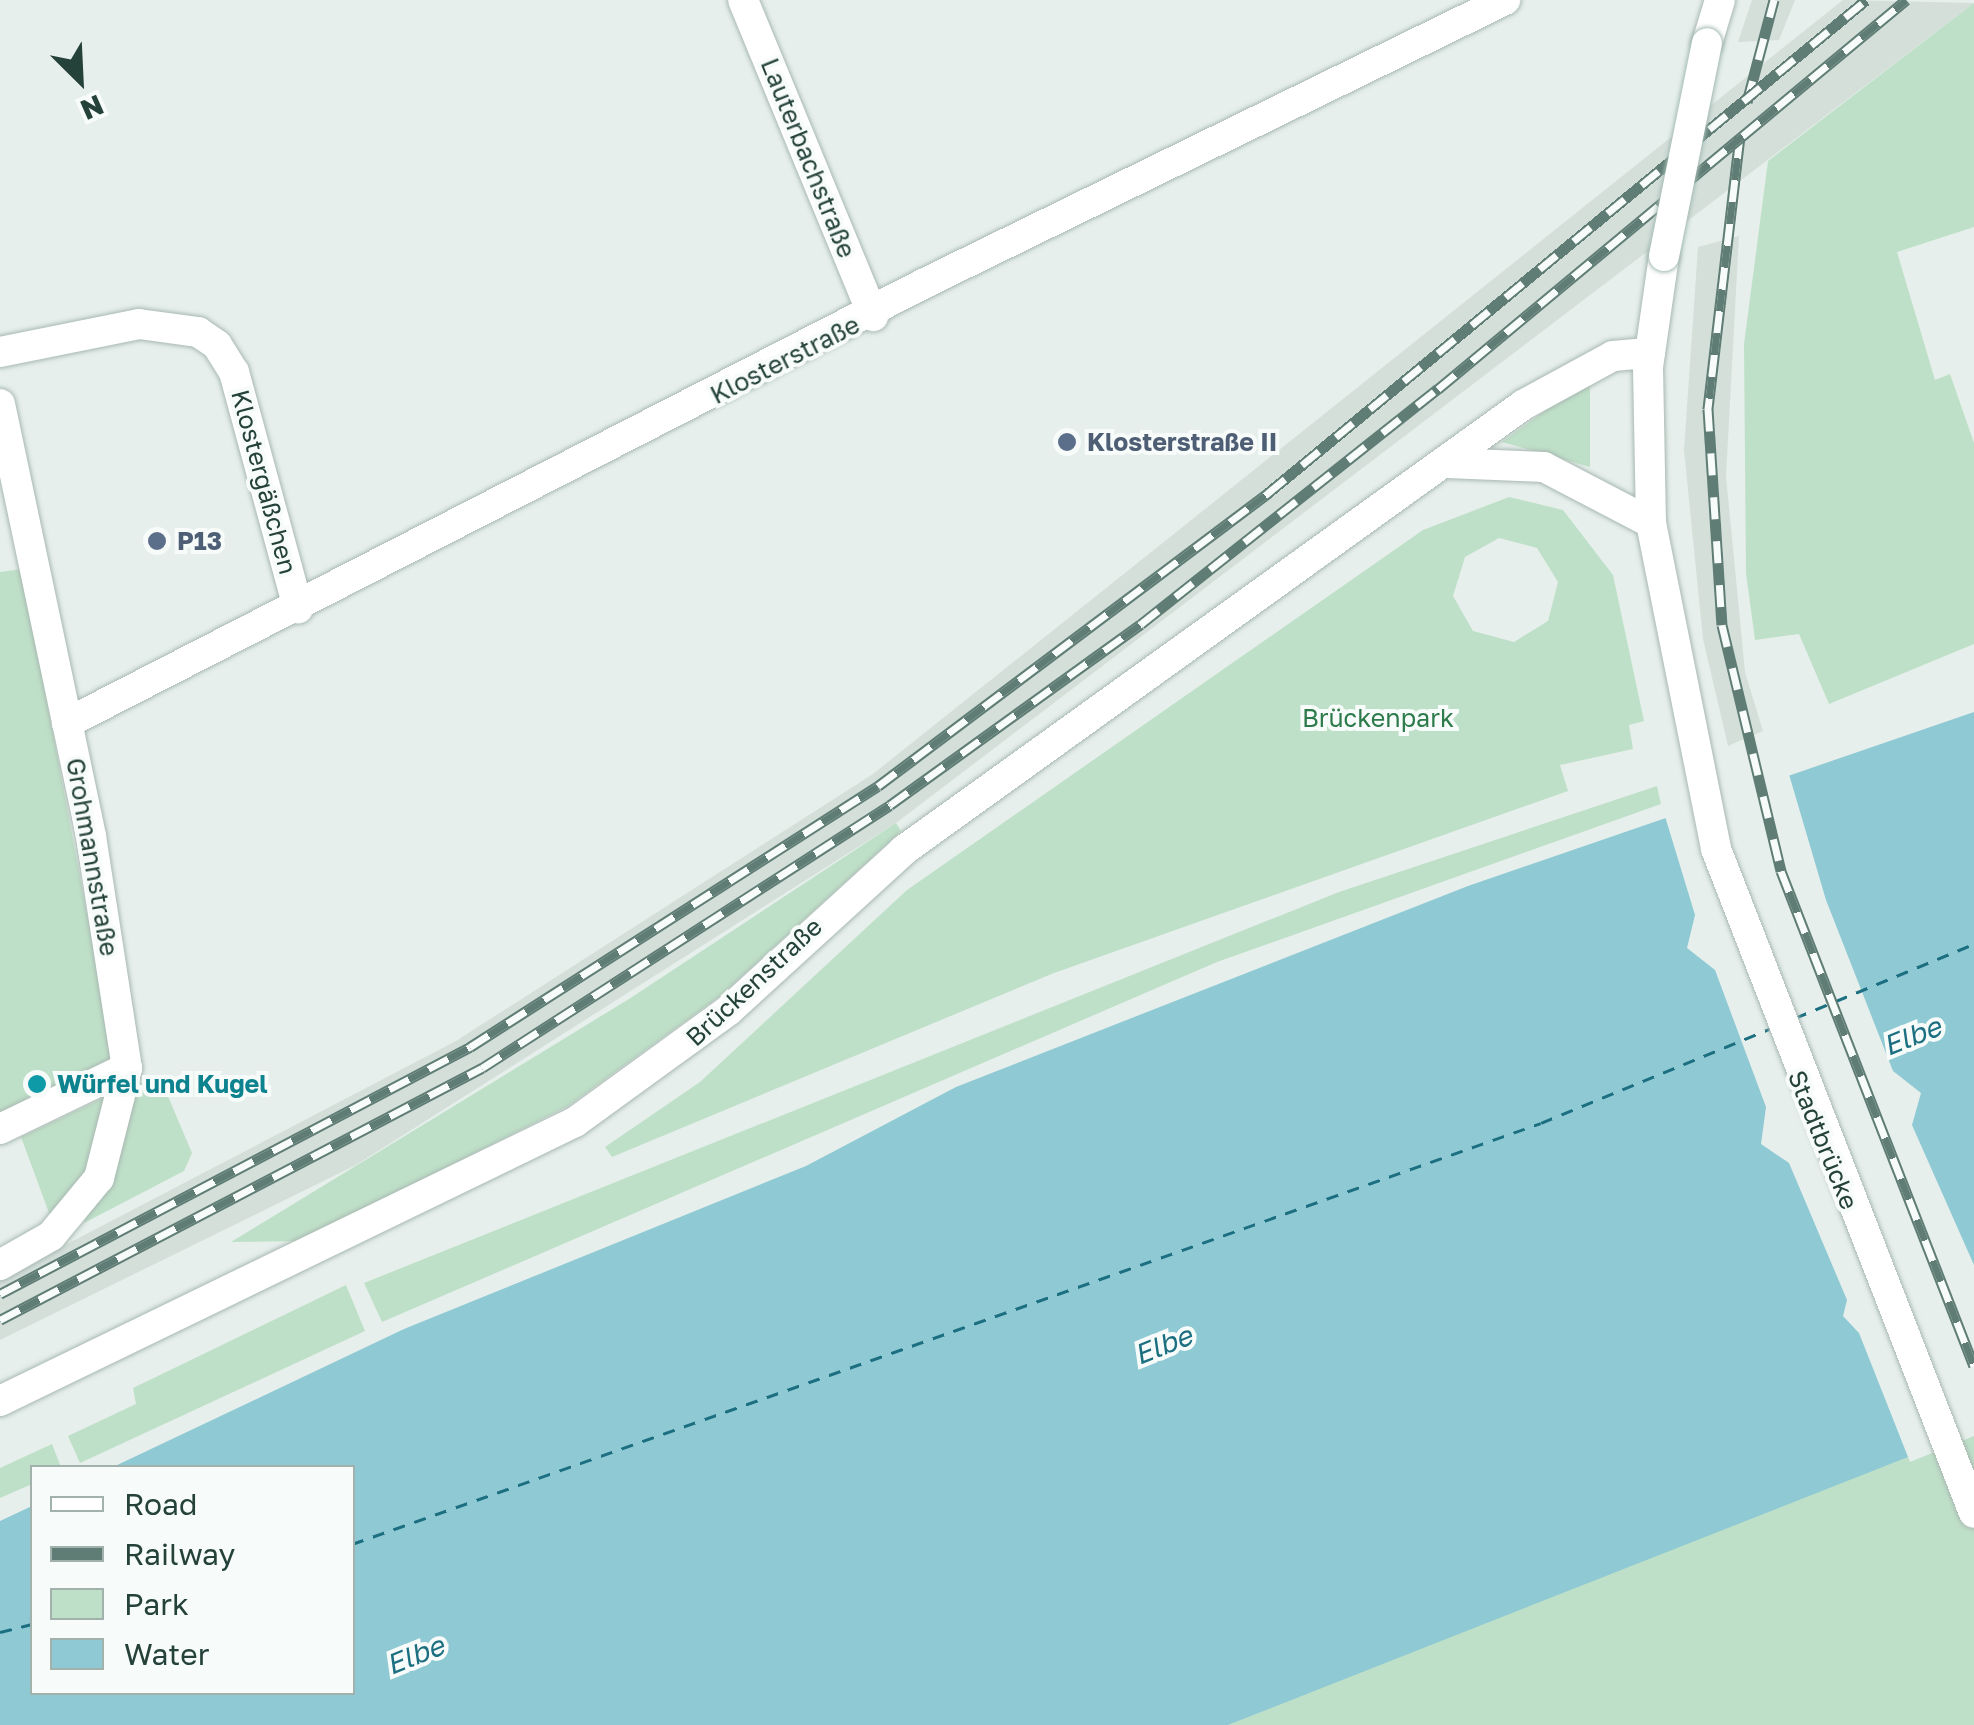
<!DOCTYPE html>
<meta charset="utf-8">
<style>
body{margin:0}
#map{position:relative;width:1974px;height:1725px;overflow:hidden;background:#e6efeb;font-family:"Golos Text",sans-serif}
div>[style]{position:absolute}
.built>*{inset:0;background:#d4dfda}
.green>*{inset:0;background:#bfe0c8}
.water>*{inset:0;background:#8ec9d4}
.pier>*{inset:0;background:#e6efeb}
.ferry>*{height:2.5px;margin-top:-1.25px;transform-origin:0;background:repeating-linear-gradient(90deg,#1c6f80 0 12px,transparent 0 22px)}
.roads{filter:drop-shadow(0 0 2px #a8b8b2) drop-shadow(0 0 2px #a8b8b2)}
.minor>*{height:30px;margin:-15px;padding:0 15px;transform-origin:15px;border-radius:15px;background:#fff}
.secondary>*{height:30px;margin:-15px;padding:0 15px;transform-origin:15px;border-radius:15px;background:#fff}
.rail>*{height:11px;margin-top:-5.5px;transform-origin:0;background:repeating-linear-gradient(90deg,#f7fbf9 0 22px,#5f7d75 0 44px);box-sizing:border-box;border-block:2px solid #5f7d75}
.bridges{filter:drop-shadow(0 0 2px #a4bbb3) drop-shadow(0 0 2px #a4bbb3)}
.secondary-bridge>*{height:30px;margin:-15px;padding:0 15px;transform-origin:15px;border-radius:15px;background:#fff}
.dots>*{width:28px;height:28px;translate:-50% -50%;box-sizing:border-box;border:5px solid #f7fbf9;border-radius:50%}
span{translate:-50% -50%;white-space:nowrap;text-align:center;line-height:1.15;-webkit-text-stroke:8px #f7fbf9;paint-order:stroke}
.street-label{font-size:25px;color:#24423a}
.service-label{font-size:25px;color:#4e5e75;font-weight:700}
.left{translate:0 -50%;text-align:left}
.park-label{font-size:25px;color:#2d7a4b}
.culture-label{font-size:25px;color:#0d838f;font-weight:700}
.water-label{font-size:28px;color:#1c6f80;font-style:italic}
.legend{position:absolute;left:30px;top:1465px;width:325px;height:230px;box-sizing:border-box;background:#f7fbf9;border:2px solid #a3b1ad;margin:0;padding:12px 18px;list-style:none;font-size:30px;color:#24423a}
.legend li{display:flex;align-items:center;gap:20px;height:50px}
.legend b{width:50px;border:2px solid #a3b1ad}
.north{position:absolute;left:30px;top:30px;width:100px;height:100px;-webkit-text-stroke:8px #f7fbf9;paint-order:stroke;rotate:156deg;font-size:28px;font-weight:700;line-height:40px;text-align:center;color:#24423a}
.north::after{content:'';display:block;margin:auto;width:35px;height:45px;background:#24423a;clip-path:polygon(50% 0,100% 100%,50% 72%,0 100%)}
</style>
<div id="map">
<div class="built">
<div style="clip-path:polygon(1752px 0,1795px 0,1779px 40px,1738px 42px)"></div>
<div style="clip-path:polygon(1843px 0,1974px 3px,896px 823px,356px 1165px,0 1340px,0 1279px,456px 1041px,873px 774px)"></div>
<div style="clip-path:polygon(1739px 236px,1726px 476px,1745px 672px,1763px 731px,1728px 746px,1703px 639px,1684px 450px,1698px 247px)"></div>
</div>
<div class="green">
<div style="clip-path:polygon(1974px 3px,1974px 227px,1897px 252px,1935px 380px,1950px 374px,1974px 443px,1974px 644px,1829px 704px,1799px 634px,1755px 640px,1746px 573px,1744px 344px,1768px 161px)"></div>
<div style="clip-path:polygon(1590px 385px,1590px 467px,1502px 442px,1549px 408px)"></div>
<div style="clip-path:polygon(evenodd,1509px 497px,1563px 510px,1613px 575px,1644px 721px,1629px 725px,1633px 749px,1560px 765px,1568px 791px,1054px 973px,612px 1157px,605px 1147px,700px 1082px,907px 890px,1423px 530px,1509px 497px,1499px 538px,1537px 548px,1558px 582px,1548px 621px,1514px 642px,1473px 631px,1453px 596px,1465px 557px,1499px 538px)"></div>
<div style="clip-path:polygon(22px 569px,114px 1057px,0 1112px,0 572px)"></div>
<div style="clip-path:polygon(1657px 786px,1661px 804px,1217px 962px,382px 1322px,364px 1283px,1339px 892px)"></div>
<div style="clip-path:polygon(896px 823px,901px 831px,720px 996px,568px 1106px,300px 1241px,231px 1242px,629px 999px)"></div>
<div style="clip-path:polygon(159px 1075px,192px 1153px,184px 1171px,84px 1223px,131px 1087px)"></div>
<div style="clip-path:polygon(108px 1096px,88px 1172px,52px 1221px,21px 1137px)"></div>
<div style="clip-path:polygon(346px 1285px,365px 1331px,80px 1463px,68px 1436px,136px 1404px,133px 1388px)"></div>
<div style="clip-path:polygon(1974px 1431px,1974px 1725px,1228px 1725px,1519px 1607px)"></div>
<div style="clip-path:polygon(52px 1444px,61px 1467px,32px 1468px,32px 1484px,0 1498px,0 1468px)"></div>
</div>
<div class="water">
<div style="clip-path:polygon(1974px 712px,1974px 1431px,1228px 1725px,0 1725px,0 1521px,32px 1506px,32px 1692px,352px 1692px,352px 1468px,113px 1467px,404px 1329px,806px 1166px,956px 1087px,1468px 886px)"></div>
</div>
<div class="pier">
<div style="clip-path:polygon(1788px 771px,1826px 900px,1893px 1071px,1921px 1093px,1912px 1125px,1974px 1265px,1974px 1436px,1910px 1462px,1859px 1333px,1843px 1316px,1847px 1300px,1789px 1163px,1761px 1144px,1766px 1107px,1715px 970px,1687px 948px,1695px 915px,1664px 813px)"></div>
</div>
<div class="ferry">
<div style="left:1795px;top:1018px;width:194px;rotate:-22.5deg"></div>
<div style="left:352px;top:1544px;width:1261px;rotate:-19.5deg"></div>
<div style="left:1541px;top:1123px;width:247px;rotate:-22.4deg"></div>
<div style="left:0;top:1632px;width:33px;rotate:-14deg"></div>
</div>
<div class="roads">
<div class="minor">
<div style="left:743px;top:0;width:342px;rotate:67.6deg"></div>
<div style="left:0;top:352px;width:142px;rotate:-11.4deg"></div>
<div style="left:139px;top:324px;width:60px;rotate:7.7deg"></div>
<div style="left:198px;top:332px;width:23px;rotate:34deg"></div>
<div style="left:217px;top:345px;width:32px;rotate:58deg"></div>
<div style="left:234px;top:372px;width:245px;rotate:74.8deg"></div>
<div style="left:0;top:404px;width:441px;rotate:78.1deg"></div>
<div style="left:91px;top:836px;width:235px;rotate:81.2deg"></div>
<div style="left:127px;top:1068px;width:114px;rotate:104.3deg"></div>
<div style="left:99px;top:1178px;width:75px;rotate:129.6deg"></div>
<div style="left:51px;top:1236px;width:59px;rotate:150.4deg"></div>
<div style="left:1447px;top:463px;width:97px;rotate:2.4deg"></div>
<div style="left:1544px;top:467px;width:121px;rotate:27.6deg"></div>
<div style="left:67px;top:723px;width:962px;rotate:-27.15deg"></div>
<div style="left:923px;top:284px;width:648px;rotate:-26.01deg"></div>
<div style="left:0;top:1129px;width:141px;rotate:-25.7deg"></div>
<div style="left:0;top:1401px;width:639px;rotate:-25.88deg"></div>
<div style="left:575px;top:1122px;width:190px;rotate:-36deg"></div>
<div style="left:729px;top:1010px;width:237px;rotate:-42.4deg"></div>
<div style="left:904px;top:850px;width:762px;rotate:-35.71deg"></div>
<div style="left:1523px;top:405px;width:102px;rotate:-28.6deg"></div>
<div style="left:1613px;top:356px;width:37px;rotate:-5deg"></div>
</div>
<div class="secondary">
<div style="left:1707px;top:43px;width:45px;rotate:-73.2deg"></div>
<div style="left:1664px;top:256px;width:112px;rotate:98.2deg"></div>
<div style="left:1648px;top:367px;width:156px;rotate:88.9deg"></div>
<div style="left:1651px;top:523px;width:332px;rotate:78.7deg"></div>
<div style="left:1716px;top:849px;width:712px;rotate:68.77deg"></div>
</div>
</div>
<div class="rail">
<div style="left:1747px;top:102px;width:106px;rotate:-75.2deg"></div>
<div style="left:1740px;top:136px;width:275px;rotate:96.7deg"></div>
<div style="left:1708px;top:409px;width:216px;rotate:86.3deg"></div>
<div style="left:1722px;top:625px;width:253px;rotate:76.5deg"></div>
<div style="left:1781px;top:871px;width:531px;rotate:68.7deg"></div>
<div style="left:0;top:1294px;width:531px;rotate:-27.72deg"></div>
<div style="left:470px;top:1047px;width:484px;rotate:-32.6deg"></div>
<div style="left:878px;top:786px;width:488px;rotate:-36.9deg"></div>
<div style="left:1268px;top:493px;width:775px;rotate:-39.5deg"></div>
<div style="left:0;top:1320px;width:544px;rotate:-27.6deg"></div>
<div style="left:482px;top:1068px;width:485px;rotate:-32.8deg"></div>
<div style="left:890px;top:805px;width:309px;rotate:-35.8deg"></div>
<div style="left:1141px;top:624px;width:379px;rotate:-38.4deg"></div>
<div style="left:1438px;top:389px;width:609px;rotate:-39.73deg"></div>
</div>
<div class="bridges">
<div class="secondary-bridge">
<div style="left:1664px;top:256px;width:217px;rotate:-78.6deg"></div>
</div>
</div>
<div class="dots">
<div style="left:1067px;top:442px;background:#5c6f8a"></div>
<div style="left:157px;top:541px;background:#5c6f8a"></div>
<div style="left:37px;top:1084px;background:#0f9aa8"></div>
</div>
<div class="street-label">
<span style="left:808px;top:158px;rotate:68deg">Lauterbachstraße</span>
<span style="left:785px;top:360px;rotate:-27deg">Klosterstraße</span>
<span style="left:264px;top:482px;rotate:75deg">Klostergäßchen</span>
<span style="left:92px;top:857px;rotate:80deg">Grohmannstraße</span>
<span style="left:754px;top:982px;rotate:-43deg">Brückenstraße</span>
<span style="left:1823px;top:1140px;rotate:68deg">Stadtbrücke</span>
</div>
<div class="service-label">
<span class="left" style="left:1087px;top:442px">Klosterstraße II</span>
<span class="left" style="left:177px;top:541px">P13</span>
</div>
<div class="park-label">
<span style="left:1378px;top:718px">Brückenpark</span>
</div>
<div class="culture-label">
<span class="left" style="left:57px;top:1084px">Würfel und Kugel</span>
</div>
<div class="water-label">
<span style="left:1912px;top:1036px;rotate:-22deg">Elbe</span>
<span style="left:1163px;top:1345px;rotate:-22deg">Elbe</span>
<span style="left:415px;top:1655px;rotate:-22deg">Elbe</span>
</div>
<ul class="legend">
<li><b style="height:12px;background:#fff"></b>Road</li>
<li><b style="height:12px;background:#5f7d75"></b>Railway</li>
<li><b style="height:28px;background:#bfe0c8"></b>Park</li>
<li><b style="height:28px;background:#8ec9d4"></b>Water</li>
</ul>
<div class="north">N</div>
</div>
